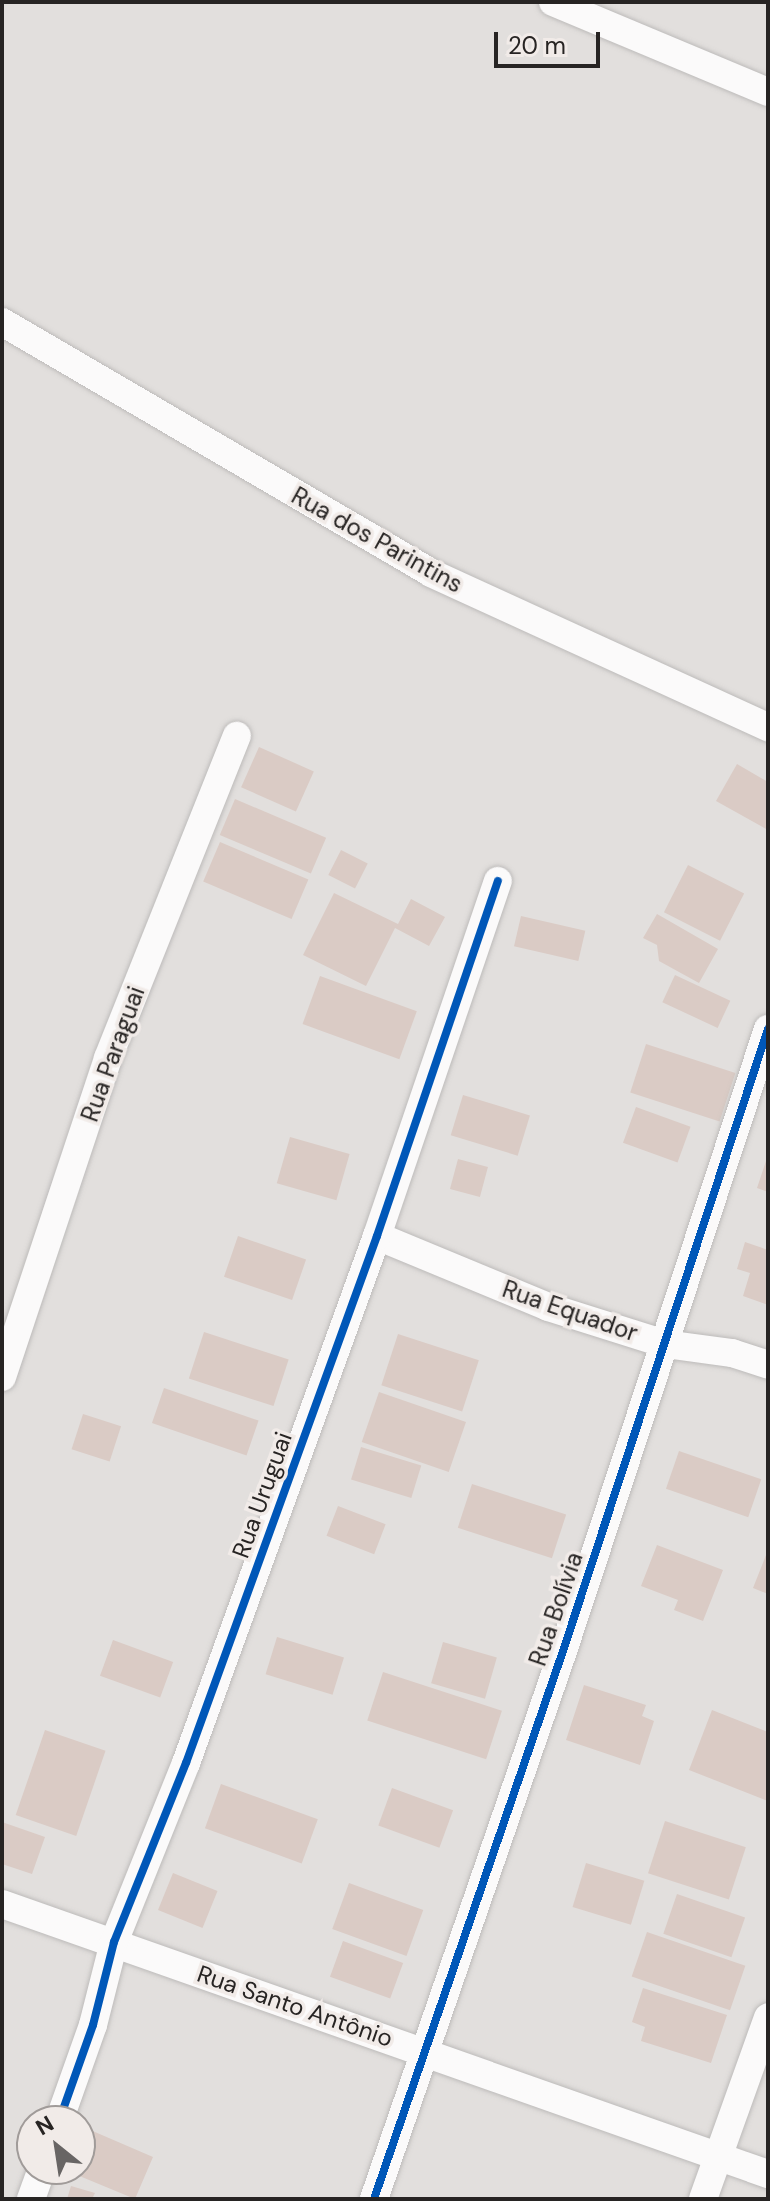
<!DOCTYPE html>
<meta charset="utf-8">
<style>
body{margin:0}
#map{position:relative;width:770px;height:2201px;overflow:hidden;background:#e2dfdd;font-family:"DM Sans",sans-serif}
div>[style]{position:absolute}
.building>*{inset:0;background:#dacbc5;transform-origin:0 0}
.roads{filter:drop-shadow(0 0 2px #bdbbba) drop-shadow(0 0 2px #bdbbba)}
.minor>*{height:28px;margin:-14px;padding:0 14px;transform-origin:14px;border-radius:14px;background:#fbfafa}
.cycleway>*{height:8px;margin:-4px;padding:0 4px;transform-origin:4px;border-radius:4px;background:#0057b8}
span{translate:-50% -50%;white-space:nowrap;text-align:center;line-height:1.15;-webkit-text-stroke:7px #f1ebe8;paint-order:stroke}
.street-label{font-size:24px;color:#272423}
.frame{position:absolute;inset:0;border:4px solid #272423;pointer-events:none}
.north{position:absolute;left:16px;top:2105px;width:80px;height:80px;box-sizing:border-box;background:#f1ebe8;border:2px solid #a09b99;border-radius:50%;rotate:330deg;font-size:22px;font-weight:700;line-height:32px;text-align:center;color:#272423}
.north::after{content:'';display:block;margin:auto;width:28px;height:36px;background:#686564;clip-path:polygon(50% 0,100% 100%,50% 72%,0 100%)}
.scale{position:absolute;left:494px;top:32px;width:106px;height:36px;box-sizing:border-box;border:4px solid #272423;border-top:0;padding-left:10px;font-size:24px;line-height:28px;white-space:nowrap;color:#272423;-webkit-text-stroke:6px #f1ebe8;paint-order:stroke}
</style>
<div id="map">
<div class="building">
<div style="left:259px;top:747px;width:60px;height:44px;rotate:24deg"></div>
<div style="clip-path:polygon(737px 764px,768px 782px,768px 830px,716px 801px)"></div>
<div style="left:235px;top:799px;width:99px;height:39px;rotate:23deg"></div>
<div style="left:220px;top:842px;width:96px;height:43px;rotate:23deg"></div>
<div style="left:341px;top:850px;width:30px;height:28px;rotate:27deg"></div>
<div style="left:688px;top:865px;width:63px;height:53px;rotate:27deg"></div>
<div style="clip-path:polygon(334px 893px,398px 924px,411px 899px,445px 917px,429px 946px,395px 928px,366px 986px,303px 955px)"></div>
<div style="clip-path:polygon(657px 914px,718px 949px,699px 983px,659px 961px,657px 945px,643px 938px)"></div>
<div style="left:521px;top:916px;width:66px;height:31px;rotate:13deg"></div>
<div style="left:675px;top:975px;width:61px;height:30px;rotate:25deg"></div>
<div style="left:320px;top:976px;width:103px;height:51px;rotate:20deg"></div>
<div style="left:646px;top:1044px;width:94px;height:51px;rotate:18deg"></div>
<div style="left:463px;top:1095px;width:70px;height:42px;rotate:17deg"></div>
<div style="left:636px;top:1107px;width:58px;height:38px;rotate:20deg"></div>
<div style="left:290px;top:1137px;width:62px;height:48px;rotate:16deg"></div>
<div style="clip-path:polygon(767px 1158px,768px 1158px,768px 1192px,757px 1188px)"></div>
<div style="left:458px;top:1159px;width:31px;height:31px;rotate:15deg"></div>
<div style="left:238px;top:1236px;width:72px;height:43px;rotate:19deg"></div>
<div style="clip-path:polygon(745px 1242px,768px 1250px,768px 1305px,743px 1296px,750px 1273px,737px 1269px)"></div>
<div style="left:204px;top:1332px;width:89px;height:49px;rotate:18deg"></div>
<div style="left:398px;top:1334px;width:85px;height:54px;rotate:18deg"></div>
<div style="left:164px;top:1388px;width:100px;height:37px;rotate:19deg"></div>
<div style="left:379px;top:1392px;width:92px;height:53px;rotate:19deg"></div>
<div style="left:83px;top:1414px;width:40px;height:37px;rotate:18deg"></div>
<div style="left:361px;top:1447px;width:63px;height:34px;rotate:17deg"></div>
<div style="left:679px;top:1451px;width:87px;height:40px;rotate:19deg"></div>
<div style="left:472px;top:1484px;width:99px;height:46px;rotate:18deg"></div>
<div style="left:338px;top:1506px;width:51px;height:32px;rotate:21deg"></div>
<div style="clip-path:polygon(657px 1545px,723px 1570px,703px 1621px,674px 1610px,678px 1600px,641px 1586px)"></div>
<div style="clip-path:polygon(768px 1550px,768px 1594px,753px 1588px)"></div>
<div style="left:277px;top:1637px;width:70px;height:39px;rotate:17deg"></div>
<div style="left:113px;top:1640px;width:64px;height:38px;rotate:20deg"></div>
<div style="left:443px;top:1642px;width:56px;height:43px;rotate:16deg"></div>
<div style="left:383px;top:1672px;width:125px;height:51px;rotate:18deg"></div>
<div style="clip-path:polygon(584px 1685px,646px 1705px,642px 1716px,654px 1721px,640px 1765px,566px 1740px)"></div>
<div style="clip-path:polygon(712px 1710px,768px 1732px,768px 1801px,689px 1770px)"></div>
<div style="left:45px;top:1730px;width:64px;height:90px;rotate:19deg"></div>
<div style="left:221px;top:1784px;width:103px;height:47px;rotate:20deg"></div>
<div style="left:392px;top:1788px;width:65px;height:40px;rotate:20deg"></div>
<div style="left:665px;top:1821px;width:85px;height:55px;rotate:18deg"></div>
<div style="clip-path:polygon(2px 1822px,45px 1837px,32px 1874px,2px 1864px)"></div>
<div style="left:586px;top:1863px;width:61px;height:46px;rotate:17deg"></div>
<div style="left:173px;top:1873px;width:48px;height:40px;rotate:22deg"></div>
<div style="left:349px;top:1883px;width:79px;height:49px;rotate:20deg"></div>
<div style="left:677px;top:1894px;width:72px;height:42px;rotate:19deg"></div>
<div style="left:647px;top:1932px;width:104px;height:47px;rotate:19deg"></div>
<div style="left:343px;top:1941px;width:64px;height:38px;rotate:20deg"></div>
<div style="clip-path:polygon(643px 1988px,727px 2015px,711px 2063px,641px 2041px,645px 2027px,632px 2022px)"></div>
<div style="clip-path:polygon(81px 2126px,153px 2157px,135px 2199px,77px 2175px,84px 2159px)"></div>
<div style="clip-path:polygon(71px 2186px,95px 2193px,92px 2199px,67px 2199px)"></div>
</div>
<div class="roads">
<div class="minor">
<div style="left:553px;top:2px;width:233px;rotate:22.7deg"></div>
<div style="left:2px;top:322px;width:497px;rotate:30.3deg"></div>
<div style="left:431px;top:573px;width:371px;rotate:24.6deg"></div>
<div style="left:377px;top:1236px;width:185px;rotate:22.5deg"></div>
<div style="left:548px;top:1307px;width:123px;rotate:17.5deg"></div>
<div style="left:665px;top:1344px;width:68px;rotate:7.7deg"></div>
<div style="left:732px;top:1353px;width:38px;rotate:18deg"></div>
<div style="left:2px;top:1377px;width:336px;rotate:-71.6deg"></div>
<div style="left:108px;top:1058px;width:347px;rotate:-68.2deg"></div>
<div style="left:2px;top:1904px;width:812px;rotate:19.42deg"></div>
<div style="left:59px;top:2121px;width:102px;rotate:-70.5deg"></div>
<div style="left:93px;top:2025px;width:86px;rotate:-75.8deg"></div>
<div style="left:114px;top:1942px;width:193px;rotate:-68.1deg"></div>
<div style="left:186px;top:1763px;width:561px;rotate:-70.08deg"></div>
<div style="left:377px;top:1236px;width:375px;rotate:-71.2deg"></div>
<div style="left:31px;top:2199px;width:32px;rotate:-70deg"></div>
<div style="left:374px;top:2199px;width:580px;rotate:-70.97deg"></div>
<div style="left:563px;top:1651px;width:655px;rotate:-71.76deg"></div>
<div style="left:703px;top:2199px;width:193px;rotate:-70.3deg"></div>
</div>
</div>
<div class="cycleway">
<div style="left:59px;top:2121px;width:102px;rotate:-70.5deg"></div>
<div style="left:93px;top:2025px;width:86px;rotate:-75.8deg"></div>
<div style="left:114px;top:1942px;width:193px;rotate:-68.1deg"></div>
<div style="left:186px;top:1763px;width:561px;rotate:-70.08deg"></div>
<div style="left:377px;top:1236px;width:375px;rotate:-71.2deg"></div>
<div style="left:374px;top:2199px;width:580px;rotate:-70.97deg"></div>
<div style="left:563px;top:1651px;width:655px;rotate:-71.76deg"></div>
</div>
<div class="street-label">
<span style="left:377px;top:540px;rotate:29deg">Rua dos Parintins</span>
<span style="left:113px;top:1054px;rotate:-70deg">Rua Paraguai</span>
<span style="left:570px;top:1311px;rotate:19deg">Rua Equador</span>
<span style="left:262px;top:1495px;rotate:-70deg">Rua Uruguai</span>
<span style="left:556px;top:1609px;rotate:-71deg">Rua Bolívia</span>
<span style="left:295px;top:2006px;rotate:19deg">Rua Santo Antônio</span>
</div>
<div class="frame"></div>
<div class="north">N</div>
<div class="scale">20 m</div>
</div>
